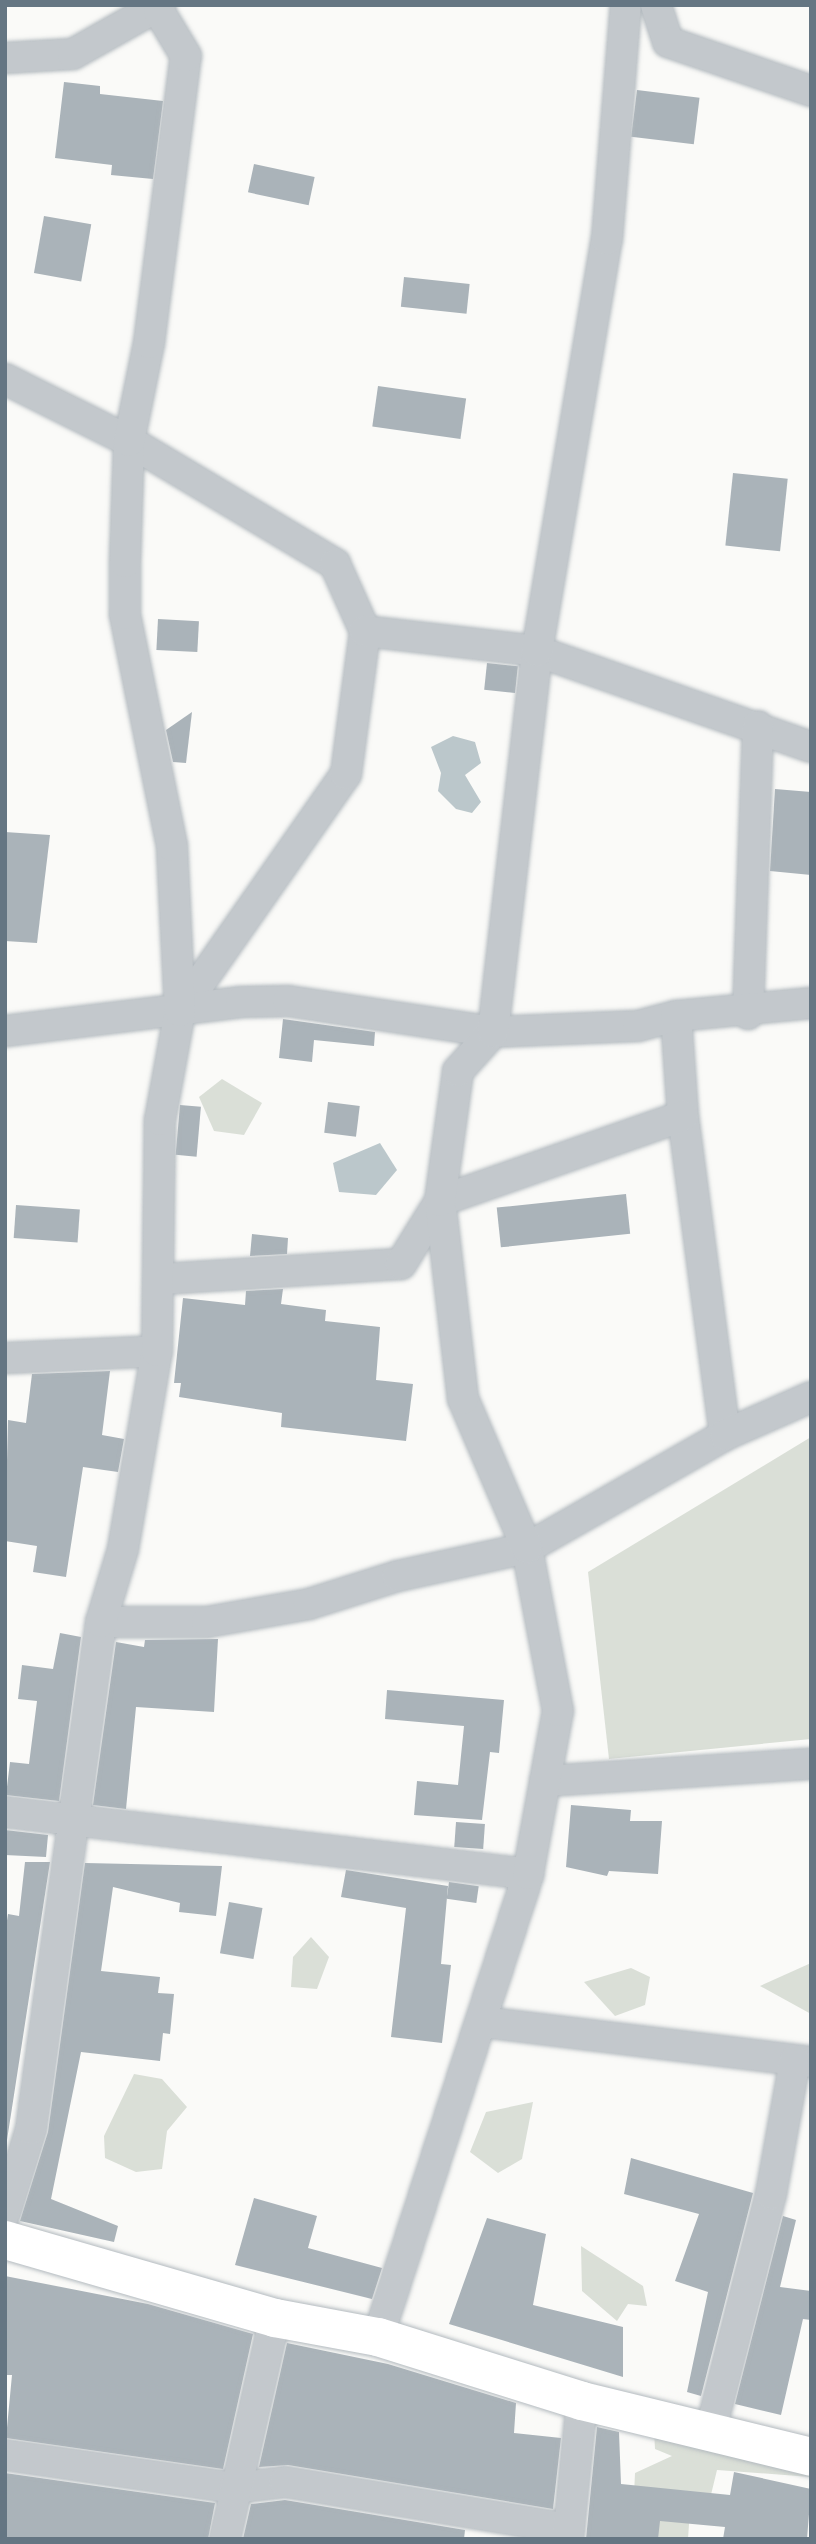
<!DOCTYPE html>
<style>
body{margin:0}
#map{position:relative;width:816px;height:2544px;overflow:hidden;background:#fafaf8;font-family:"DejaVu Sans",sans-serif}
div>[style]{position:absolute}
.green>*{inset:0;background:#dadfd7}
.water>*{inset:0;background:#bbc7cb}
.building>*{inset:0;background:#aab3b9;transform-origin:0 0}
.roads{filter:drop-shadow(0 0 2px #b3babf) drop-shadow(0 0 2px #b3babf)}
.street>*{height:30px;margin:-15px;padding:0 15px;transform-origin:15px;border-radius:15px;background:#c3c8cc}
.secondary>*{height:38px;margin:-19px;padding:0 19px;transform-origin:19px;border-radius:19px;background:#fff}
span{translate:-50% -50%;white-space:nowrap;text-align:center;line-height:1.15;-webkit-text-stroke:7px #fff;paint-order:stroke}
.frame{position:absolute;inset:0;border:7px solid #657683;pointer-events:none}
</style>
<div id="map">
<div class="green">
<div style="clip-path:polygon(222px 1079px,262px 1103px,244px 1135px,214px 1131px,199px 1097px)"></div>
<div style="clip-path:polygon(811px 1437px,811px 1739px,609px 1759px,588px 1572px)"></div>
<div style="clip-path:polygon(311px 1937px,329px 1957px,317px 1989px,291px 1987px,293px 1957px)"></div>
<div style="clip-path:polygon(811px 1963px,811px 2014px,760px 1986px)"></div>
<div style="clip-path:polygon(631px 1968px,650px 1977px,645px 2005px,615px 2016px,584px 1982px)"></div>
<div style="clip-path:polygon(134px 2074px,162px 2079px,187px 2107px,167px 2131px,162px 2169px,136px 2172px,105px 2158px,104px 2136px)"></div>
<div style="clip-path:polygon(533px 2102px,522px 2159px,498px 2173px,470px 2152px,486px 2112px)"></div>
<div style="clip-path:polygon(581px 2246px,643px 2286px,647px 2306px,628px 2304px,617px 2321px,582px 2291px)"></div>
<div style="clip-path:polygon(699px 2429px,811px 2456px,811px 2477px,717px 2470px,709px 2503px,690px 2510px,688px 2539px,632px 2539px,635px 2473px,672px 2456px,655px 2449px,654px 2431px)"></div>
</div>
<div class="water">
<div style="clip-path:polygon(453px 736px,475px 742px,481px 763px,465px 775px,481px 802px,472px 813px,456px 809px,438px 791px,441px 773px,431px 747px)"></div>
<div style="clip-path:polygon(380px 1143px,397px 1170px,376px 1195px,339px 1192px,333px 1163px)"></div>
</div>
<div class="building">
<div style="clip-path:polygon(64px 82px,100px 86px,100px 94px,163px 101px,153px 179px,111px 175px,112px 165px,55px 158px)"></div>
<div style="left:637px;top:90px;width:63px;height:47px;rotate:7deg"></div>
<div style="left:254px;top:164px;width:62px;height:29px;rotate:12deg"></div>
<div style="left:44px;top:216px;width:48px;height:58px;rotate:10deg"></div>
<div style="left:404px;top:277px;width:66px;height:30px;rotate:6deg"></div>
<div style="left:378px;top:386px;width:89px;height:41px;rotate:8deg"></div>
<div style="left:733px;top:473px;width:55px;height:73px;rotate:6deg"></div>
<div style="left:158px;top:619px;width:41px;height:31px;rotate:3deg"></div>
<div style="left:487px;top:663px;width:31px;height:27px;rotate:6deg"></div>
<div style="clip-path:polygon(192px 712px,186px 763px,173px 762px,166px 730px)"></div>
<div style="clip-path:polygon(775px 789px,811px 792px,811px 875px,770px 871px)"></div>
<div style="clip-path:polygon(5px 832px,50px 835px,37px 943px,5px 941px)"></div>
<div style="clip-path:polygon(283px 1019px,375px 1032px,374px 1046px,314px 1040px,312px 1062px,279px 1058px)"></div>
<div style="left:328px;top:1102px;width:32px;height:31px;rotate:7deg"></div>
<div style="left:180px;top:1105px;width:21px;height:50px;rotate:5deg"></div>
<div style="left:626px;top:1194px;width:40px;height:130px;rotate:84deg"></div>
<div style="left:16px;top:1205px;width:64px;height:33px;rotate:4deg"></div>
<div style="clip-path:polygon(252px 1234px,288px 1238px,287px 1254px,250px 1256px)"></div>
<div style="clip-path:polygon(283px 1289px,281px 1304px,326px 1310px,325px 1321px,380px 1327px,376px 1380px,413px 1384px,406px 1441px,281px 1427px,282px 1413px,179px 1397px,181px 1383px,174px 1383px,183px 1298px,245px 1305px,246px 1291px)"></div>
<div style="clip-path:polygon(110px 1371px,102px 1435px,124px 1439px,118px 1472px,83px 1467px,66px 1577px,33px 1572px,37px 1546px,5px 1541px,8px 1420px,26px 1423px,32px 1374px)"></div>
<div style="clip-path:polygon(60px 1633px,81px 1637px,59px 1801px,6px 1795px,10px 1762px,29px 1764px,37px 1701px,18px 1699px,22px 1665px,53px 1669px)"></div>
<div style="clip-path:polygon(218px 1639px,214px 1712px,136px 1707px,126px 1809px,93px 1805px,116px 1642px,144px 1647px,145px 1640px)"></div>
<div style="clip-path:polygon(387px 1690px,504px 1700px,499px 1753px,490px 1752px,482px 1820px,414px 1815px,417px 1781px,458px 1785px,464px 1726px,385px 1719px)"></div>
<div style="clip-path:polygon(571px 1805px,631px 1810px,630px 1821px,662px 1821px,658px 1874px,609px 1871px,607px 1876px,566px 1867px)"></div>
<div style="left:456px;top:1822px;width:29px;height:25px;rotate:4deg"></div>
<div style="clip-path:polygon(5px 1830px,48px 1835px,46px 1857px,5px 1855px)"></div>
<div style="clip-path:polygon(25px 1862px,50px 1862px,5px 2153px,5px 1934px,8px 1914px,19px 1916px)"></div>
<div style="clip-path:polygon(85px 1863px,222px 1866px,216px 1916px,179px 1912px,180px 1903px,113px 1887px,101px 1971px,160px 1977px,158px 1993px,174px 1994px,170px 2034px,163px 2033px,160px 2061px,81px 2052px,51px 2199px,118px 2226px,114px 2242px,20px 2221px,48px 2132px)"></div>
<div style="clip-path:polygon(346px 1870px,448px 1886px,441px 1964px,451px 1965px,442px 2043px,391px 2037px,406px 1908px,341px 1897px)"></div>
<div style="left:449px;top:1882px;width:30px;height:17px;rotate:8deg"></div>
<div style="left:229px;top:1902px;width:34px;height:52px;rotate:10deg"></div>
<div style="clip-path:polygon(631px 2158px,753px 2193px,701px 2396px,687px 2392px,708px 2292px,675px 2281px,699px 2214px,624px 2194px)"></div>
<div style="clip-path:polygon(254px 2198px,317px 2216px,308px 2248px,382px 2268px,372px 2299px,235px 2265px)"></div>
<div style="clip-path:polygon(783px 2216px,796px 2220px,780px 2287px,811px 2291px,811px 2320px,803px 2319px,781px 2415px,735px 2404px)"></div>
<div style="clip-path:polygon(487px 2218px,546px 2234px,533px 2305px,623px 2327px,623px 2377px,449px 2324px)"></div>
<div style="clip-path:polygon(5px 2276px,148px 2304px,253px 2334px,223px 2469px,6px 2438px,12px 2375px,5px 2375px)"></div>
<div style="clip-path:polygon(287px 2343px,388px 2364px,516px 2403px,514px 2433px,561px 2438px,553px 2509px,288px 2465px,259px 2467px)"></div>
<div style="clip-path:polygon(597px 2427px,619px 2432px,621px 2484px,730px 2495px,734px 2472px,811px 2489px,807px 2539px,723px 2539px,725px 2527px,660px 2521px,658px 2539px,586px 2539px)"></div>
<div style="clip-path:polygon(5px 2473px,215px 2503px,208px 2539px,5px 2539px)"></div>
<div style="clip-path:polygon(285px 2500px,465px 2530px,464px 2539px,243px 2539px,251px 2504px)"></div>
</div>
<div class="roads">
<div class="street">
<div style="left:656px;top:5px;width:39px;rotate:72deg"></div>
<div style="left:668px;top:42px;width:151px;rotate:18.9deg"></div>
<div style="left:5px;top:58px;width:68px;rotate:-3.4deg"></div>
<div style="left:73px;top:54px;width:100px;rotate:-29.4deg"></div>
<div style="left:5px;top:379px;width:139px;rotate:26.6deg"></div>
<div style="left:129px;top:441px;width:240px;rotate:30.8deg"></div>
<div style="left:335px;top:564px;width:73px;rotate:65.9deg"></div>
<div style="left:180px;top:1011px;width:289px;rotate:-55deg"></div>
<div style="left:346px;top:774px;width:144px;rotate:-82.4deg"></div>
<div style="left:365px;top:631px;width:173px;rotate:6.6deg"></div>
<div style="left:537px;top:651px;width:290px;rotate:19.3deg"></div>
<div style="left:748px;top:1014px;width:288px;rotate:-88deg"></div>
<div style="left:676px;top:1016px;width:100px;rotate:86deg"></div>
<div style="left:683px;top:1116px;width:322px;rotate:82.5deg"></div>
<div style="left:5px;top:1031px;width:238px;rotate:-7deg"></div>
<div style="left:241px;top:1002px;width:47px;rotate:-1.2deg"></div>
<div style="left:288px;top:1001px;width:207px;rotate:8.6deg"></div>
<div style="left:493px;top:1032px;width:145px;rotate:-2.4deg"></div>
<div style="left:638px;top:1026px;width:39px;rotate:-15deg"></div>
<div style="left:676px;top:1016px;width:136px;rotate:-5.5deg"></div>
<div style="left:162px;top:1279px;width:239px;rotate:-3.6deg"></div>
<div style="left:401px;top:1264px;width:74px;rotate:-58.2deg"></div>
<div style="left:440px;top:1201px;width:257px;rotate:-19.3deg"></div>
<div style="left:5px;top:1358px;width:152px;rotate:-2.6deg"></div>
<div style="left:101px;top:1622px;width:106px"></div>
<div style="left:207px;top:1622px;width:104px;rotate:-10deg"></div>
<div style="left:309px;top:1604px;width:93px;rotate:-17.5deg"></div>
<div style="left:398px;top:1576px;width:132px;rotate:-12.2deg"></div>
<div style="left:527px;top:1548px;width:228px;rotate:-29.7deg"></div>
<div style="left:725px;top:1435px;width:94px;rotate:-23.8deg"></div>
<div style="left:545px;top:1781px;width:267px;rotate:-3.7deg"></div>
<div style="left:5px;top:1812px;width:527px;rotate:6.76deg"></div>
<div style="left:482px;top:2022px;width:331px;rotate:6.9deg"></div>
<div style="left:5px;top:2213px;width:88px;rotate:-72.8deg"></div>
<div style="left:31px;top:2129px;width:512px;rotate:-82.14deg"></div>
<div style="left:101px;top:1622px;width:76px;rotate:-73.2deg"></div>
<div style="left:123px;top:1549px;width:201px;rotate:-80.3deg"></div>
<div style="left:157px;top:1351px;width:231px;rotate:-89.3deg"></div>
<div style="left:160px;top:1120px;width:111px;rotate:-79.6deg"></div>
<div style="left:180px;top:1011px;width:165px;rotate:-92.8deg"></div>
<div style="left:172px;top:846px;width:237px;rotate:-101.5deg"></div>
<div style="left:125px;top:614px;width:52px;rotate:-90deg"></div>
<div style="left:125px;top:562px;width:121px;rotate:-88.1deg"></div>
<div style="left:129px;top:441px;width:100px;rotate:-78.5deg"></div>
<div style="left:149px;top:343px;width:289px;rotate:-82.7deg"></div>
<div style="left:186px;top:56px;width:52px;rotate:-121deg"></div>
<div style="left:378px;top:2337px;width:487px;rotate:-72deg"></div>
<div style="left:528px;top:1874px;width:166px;rotate:-79.6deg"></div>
<div style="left:558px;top:1711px;width:166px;rotate:-100.8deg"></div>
<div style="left:527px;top:1548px;width:162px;rotate:-113.2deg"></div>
<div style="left:463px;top:1399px;width:199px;rotate:-96.6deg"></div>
<div style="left:440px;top:1201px;width:131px;rotate:-82.1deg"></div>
<div style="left:458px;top:1071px;width:52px;rotate:-48.1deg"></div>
<div style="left:493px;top:1032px;width:384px;rotate:-83.4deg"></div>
<div style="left:537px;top:651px;width:418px;rotate:-80.4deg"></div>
<div style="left:607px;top:239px;width:235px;rotate:-85.4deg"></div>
<div style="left:710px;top:2433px;width:247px;rotate:-75.7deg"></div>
<div style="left:771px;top:2194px;width:135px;rotate:-79.8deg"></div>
<div style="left:5px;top:2455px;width:231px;rotate:8.2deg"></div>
<div style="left:234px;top:2488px;width:51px;rotate:-6.7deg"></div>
<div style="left:285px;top:2482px;width:288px;rotate:9.4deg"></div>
<div style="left:225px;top:2539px;width:227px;rotate:-77.3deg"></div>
<div style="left:568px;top:2539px;width:139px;rotate:-84.2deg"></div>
</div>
<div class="secondary">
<div style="left:5px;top:2240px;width:281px;rotate:16.1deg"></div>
<div style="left:275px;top:2318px;width:105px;rotate:10.5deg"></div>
<div style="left:378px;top:2337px;width:214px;rotate:17.4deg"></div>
<div style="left:582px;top:2401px;width:236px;rotate:13.7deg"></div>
</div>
</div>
<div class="frame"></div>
</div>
